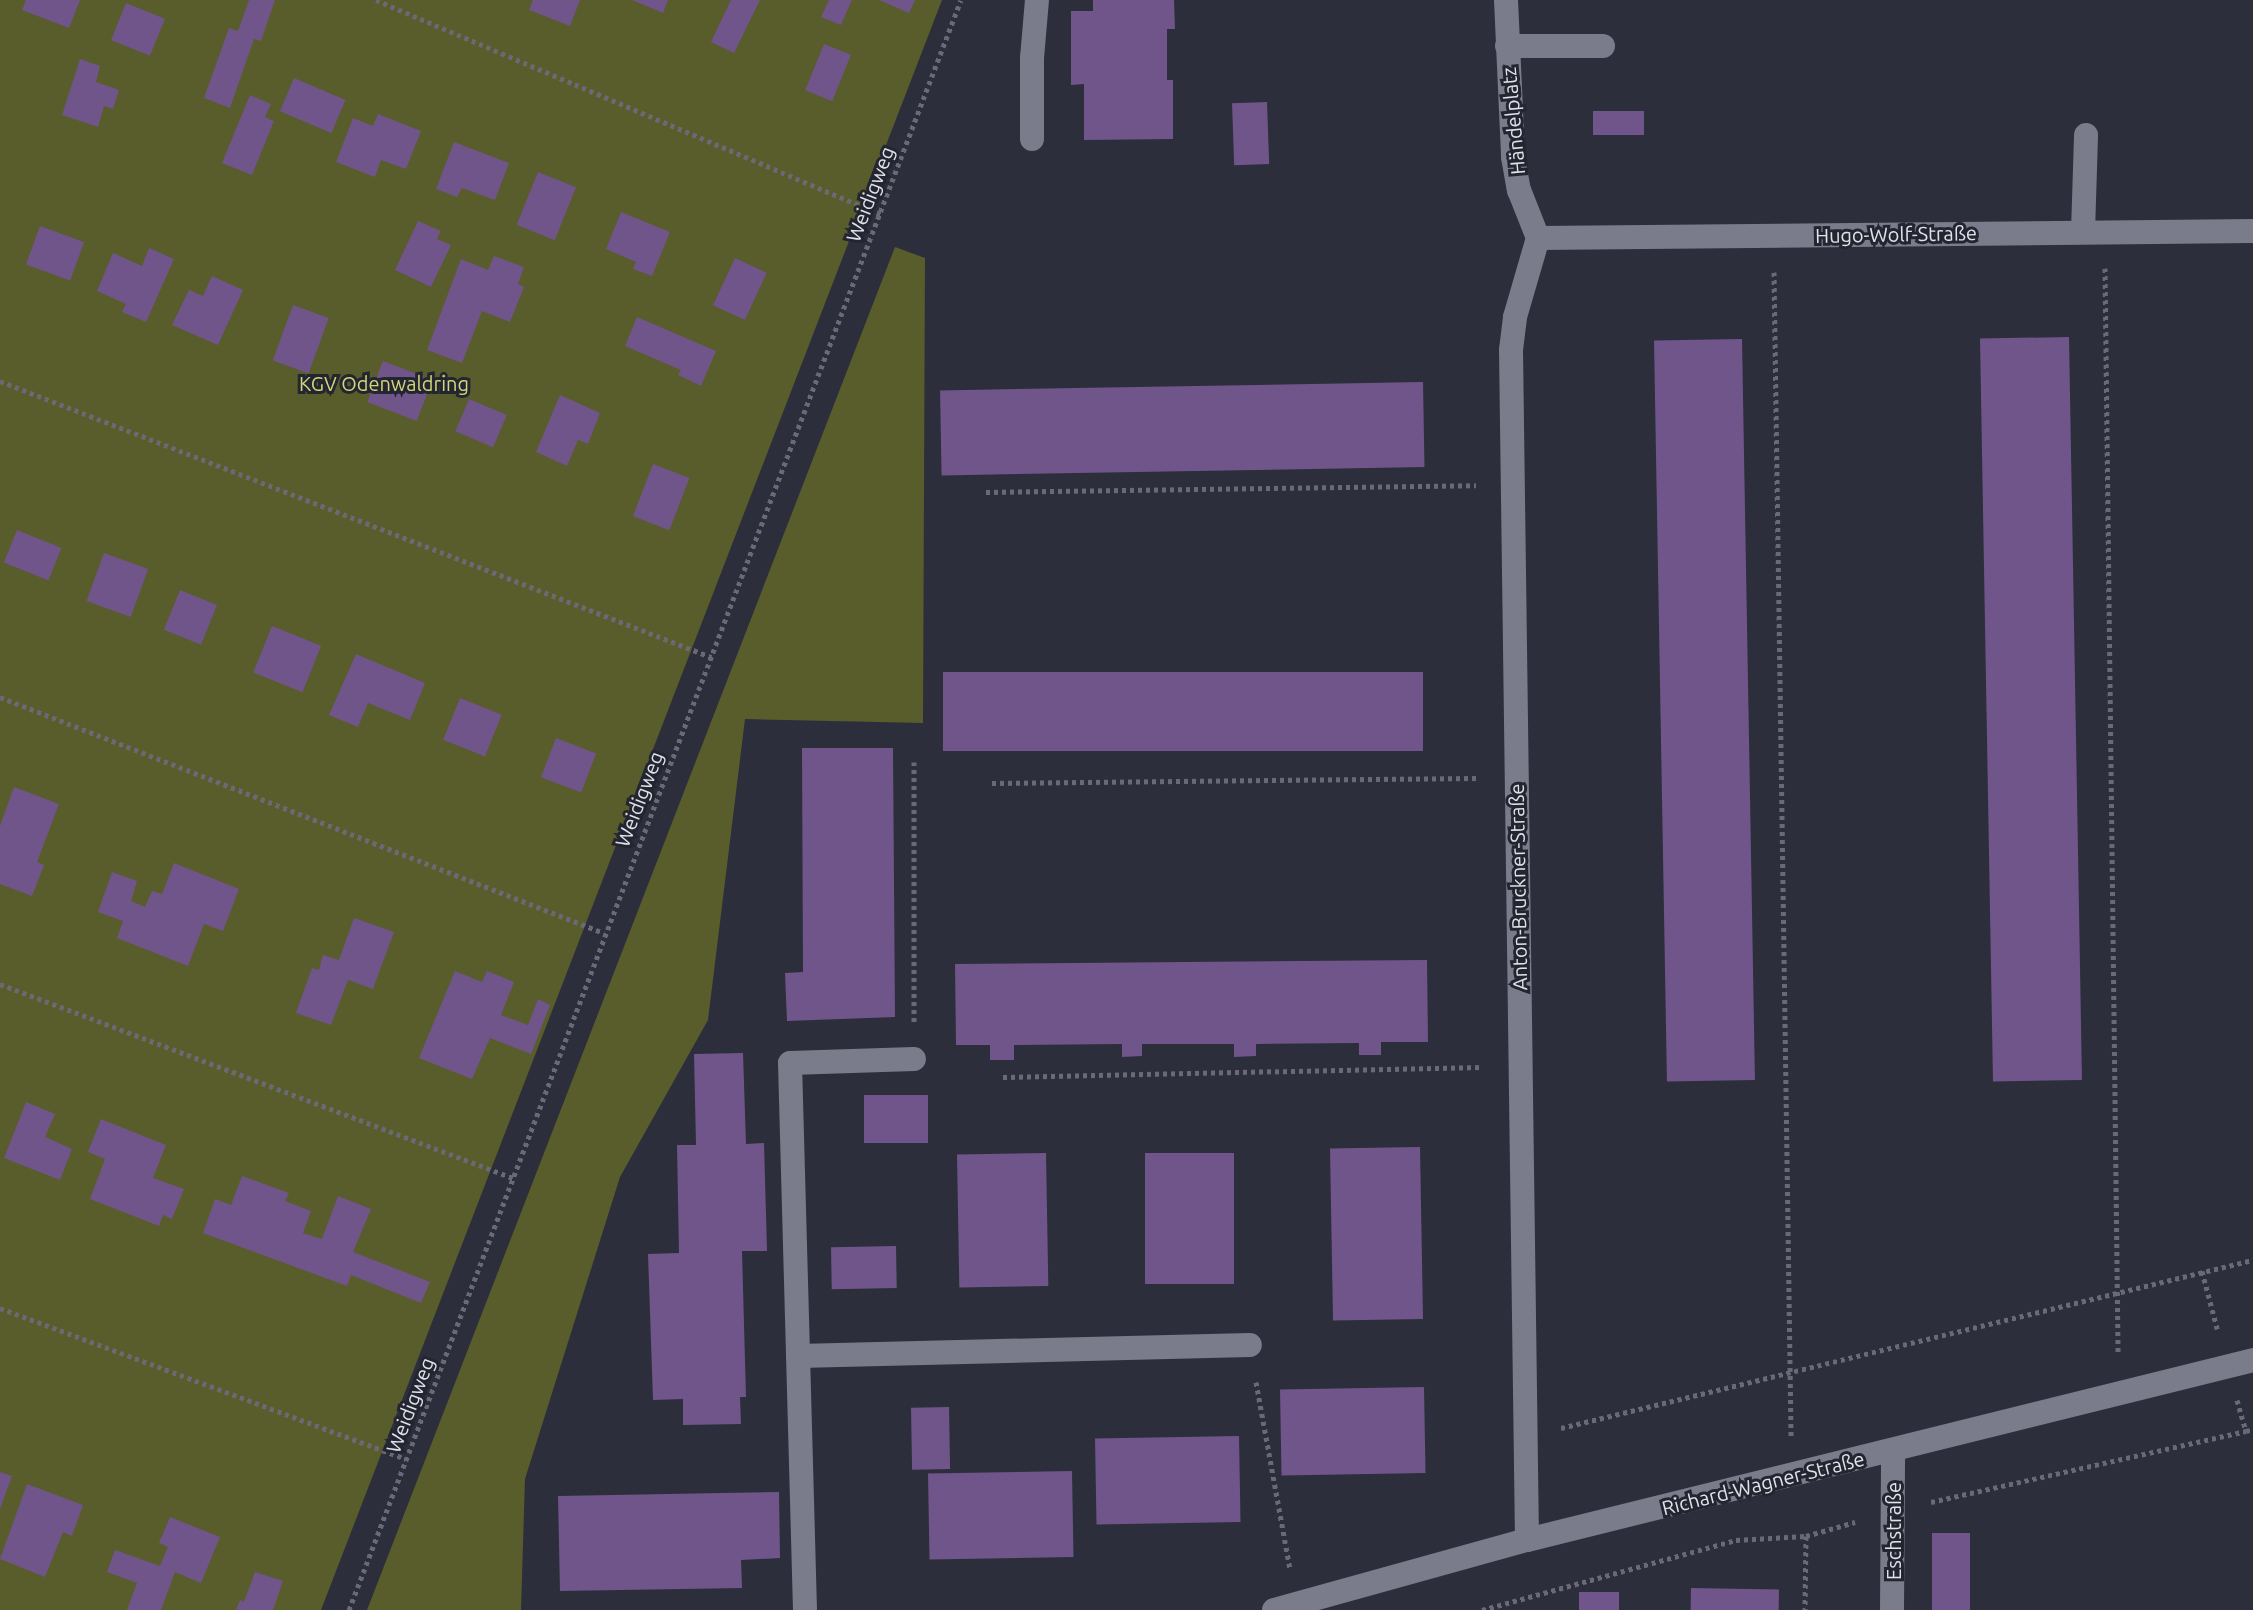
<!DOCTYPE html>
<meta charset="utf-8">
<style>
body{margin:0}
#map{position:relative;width:2253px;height:1610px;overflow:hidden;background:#2d2e3b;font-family:Ubuntu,sans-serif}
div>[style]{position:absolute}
.green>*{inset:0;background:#595c2b}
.building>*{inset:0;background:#70558b;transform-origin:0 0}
.path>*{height:5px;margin-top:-2.5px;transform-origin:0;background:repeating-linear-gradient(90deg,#696a75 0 4px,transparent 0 8px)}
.minor>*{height:24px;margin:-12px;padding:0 12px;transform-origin:12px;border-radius:12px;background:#7b7c8b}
span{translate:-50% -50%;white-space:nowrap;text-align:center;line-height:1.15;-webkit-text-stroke:6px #232531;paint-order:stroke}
.street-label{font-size:20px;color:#e0e1e9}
.park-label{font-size:20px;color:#d1d678}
</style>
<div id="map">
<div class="green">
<div style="clip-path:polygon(0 0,942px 0,321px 1610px,0 1610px)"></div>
<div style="clip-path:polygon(895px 247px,925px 258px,923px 723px,745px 719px,708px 1020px,620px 1177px,525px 1479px,521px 1610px,367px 1610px)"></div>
</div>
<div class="building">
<div style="clip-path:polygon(26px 0,80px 0,69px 28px,22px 10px)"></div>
<div style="clip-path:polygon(249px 0,275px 0,261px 41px,254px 39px,230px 108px,204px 98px,229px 28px,238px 31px)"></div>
<div style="clip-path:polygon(533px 0,580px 0,570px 26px,529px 10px)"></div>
<div style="clip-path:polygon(632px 0,668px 0,663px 13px)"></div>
<div style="clip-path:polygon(731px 0,760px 0,734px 53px,711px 42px)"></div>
<div style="clip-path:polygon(829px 0,852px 0,841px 25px,821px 17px)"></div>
<div style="clip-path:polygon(879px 0,915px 0,909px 13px)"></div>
<div style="clip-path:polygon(1093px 0,1174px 0,1175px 29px,1167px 29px,1167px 80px,1173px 80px,1173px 139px,1084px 140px,1084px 84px,1071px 85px,1071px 11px,1093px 11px)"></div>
<div style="left:126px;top:3px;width:42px;height:40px;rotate:22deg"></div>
<div style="left:824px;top:44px;width:29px;height:50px;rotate:22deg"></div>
<div style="clip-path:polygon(80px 59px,100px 66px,96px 82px,119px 90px,113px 109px,104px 106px,98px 127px,62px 115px)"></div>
<div style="left:294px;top:78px;width:56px;height:36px;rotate:23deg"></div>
<div style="clip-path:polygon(250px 95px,271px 104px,265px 117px,274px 121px,252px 175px,222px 163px)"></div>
<div style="left:1267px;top:102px;width:62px;height:35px;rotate:88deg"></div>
<div style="left:1593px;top:111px;width:51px;height:24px"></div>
<div style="clip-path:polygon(378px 114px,421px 131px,406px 169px,381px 160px,375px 177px,336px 162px,353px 118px,373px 126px)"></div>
<div style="clip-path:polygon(454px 142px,509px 163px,495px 200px,462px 188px,457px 197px,436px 189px)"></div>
<div style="left:538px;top:172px;width:41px;height:57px;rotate:22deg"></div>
<div style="clip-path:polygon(621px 212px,670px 232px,652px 276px,633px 269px,636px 262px,606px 249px)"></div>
<div style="clip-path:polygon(418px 221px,441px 231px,437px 239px,451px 245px,431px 287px,395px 270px)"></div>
<div style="left:40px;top:226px;width:47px;height:41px;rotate:20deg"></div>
<div style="clip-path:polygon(149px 248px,174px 259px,146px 322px,122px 312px,126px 304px,97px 291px,113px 253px,142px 266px)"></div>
<div style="clip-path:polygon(494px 256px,524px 267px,518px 284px,524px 287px,510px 322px,482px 311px,462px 363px,427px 350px,461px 259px,488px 270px)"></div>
<div style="left:735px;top:258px;width:35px;height:52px;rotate:25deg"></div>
<div style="clip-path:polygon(212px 276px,243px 290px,218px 345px,172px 325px,189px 290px,203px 296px)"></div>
<div style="left:293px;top:305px;width:38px;height:59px;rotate:20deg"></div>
<div style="clip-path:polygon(637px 317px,716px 351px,701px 386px,678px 375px,681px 370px,625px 346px)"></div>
<div style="left:2069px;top:337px;width:743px;height:89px;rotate:89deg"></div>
<div style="left:1742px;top:339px;width:741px;height:88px;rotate:89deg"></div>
<div style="left:383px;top:361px;width:53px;height:44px;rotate:21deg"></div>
<div style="left:1423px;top:382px;width:85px;height:483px;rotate:89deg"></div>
<div style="clip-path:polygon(560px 395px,600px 413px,588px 444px,578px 440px,567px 466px,536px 452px)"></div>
<div style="left:469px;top:399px;width:41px;height:35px;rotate:23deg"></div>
<div style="left:653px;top:464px;width:39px;height:56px;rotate:21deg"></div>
<div style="left:17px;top:530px;width:48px;height:35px;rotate:22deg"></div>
<div style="left:104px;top:553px;width:47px;height:51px;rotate:20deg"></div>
<div style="left:180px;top:590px;width:40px;height:43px;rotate:22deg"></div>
<div style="left:272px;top:626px;width:53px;height:50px;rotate:22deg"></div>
<div style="clip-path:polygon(356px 654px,425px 683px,410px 720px,368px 703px,358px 727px,329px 715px)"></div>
<div style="left:1423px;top:672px;width:79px;height:480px;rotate:90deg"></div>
<div style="left:460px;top:698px;width:45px;height:45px;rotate:22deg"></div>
<div style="left:556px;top:738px;width:43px;height:42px;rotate:21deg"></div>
<div style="clip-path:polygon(802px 748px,893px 748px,895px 1017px,787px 1021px,785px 973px,803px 972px)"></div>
<div style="clip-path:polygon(14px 787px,59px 804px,37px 862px,44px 865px,32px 896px,0 884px,0 826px)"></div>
<div style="clip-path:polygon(174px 863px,239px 889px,223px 931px,204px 924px,188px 966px,117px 938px,123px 921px,98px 912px,112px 872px,137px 881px,131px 901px,145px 907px,152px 891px,162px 894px)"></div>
<div style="clip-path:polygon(354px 918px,394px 932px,373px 989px,348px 980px,331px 1025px,296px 1013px,312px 968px,319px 970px,323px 955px,339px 960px)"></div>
<div style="clip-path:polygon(1427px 960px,1428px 1042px,1381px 1042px,1381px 1055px,1359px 1055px,1359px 1043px,1256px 1044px,1256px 1056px,1234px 1057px,1234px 1044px,1142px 1044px,1142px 1056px,1122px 1057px,1122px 1044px,1014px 1045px,1014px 1060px,990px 1060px,990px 1045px,956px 1045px,955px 964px)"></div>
<div style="clip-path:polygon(455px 971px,482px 982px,487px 971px,514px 982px,501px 1015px,528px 1025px,538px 999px,550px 1005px,531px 1054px,490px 1038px,472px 1079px,419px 1058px)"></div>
<div style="clip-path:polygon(743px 1053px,746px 1144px,764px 1143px,767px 1251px,742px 1251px,746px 1397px,740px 1397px,741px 1424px,683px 1425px,683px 1399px,653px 1400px,648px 1254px,679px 1253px,677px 1145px,696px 1145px,694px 1054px)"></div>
<div style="left:864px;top:1095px;width:64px;height:48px"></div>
<div style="clip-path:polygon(26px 1102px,55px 1114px,45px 1137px,72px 1149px,60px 1180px,4px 1158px)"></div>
<div style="clip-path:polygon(101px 1119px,166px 1145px,153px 1178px,184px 1189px,172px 1219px,163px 1215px,159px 1226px,90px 1199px,105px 1159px,88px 1152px)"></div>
<div style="left:1420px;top:1147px;width:172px;height:90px;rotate:89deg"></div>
<div style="left:1046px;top:1153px;width:133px;height:89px;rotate:89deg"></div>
<div style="left:1234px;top:1153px;width:131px;height:89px;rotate:90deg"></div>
<div style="clip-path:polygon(242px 1176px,289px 1193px,285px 1201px,311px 1211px,303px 1233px,322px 1239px,338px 1196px,371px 1209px,353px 1252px,430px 1282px,421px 1303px,351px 1275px,347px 1286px,203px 1233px,215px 1199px,231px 1205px)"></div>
<div style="left:896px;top:1246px;width:42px;height:65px;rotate:89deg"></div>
<div style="left:1424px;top:1387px;width:86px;height:144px;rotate:89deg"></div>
<div style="left:949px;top:1407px;width:62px;height:38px;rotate:89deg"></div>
<div style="left:1239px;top:1436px;width:86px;height:144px;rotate:89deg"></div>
<div style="left:1072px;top:1471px;width:86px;height:144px;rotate:89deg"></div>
<div style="clip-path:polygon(0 1472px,12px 1476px,0 1509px)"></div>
<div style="clip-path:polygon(27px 1484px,83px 1505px,72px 1536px,63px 1532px,45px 1577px,0 1559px)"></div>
<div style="clip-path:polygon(779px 1492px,780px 1558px,741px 1560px,742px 1588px,560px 1591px,558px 1496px)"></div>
<div style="clip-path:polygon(170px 1517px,220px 1537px,201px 1583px,175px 1572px,161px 1610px,127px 1610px,137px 1583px,107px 1572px,115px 1550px,160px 1566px,168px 1547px,159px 1543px)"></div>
<div style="left:1932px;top:1533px;width:38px;height:77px"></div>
<div style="clip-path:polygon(255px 1572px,283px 1581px,273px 1610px,236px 1610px,240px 1600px,244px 1602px)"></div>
<div style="left:1691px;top:1588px;width:88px;height:22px;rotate:1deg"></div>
<div style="left:1619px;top:1592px;width:18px;height:40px;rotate:90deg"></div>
</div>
<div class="path">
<div style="left:376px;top:0;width:548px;rotate:23.01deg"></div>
<div style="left:2105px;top:268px;width:1086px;rotate:89.31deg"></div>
<div style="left:1774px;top:272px;width:1166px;rotate:89.16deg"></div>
<div style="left:0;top:381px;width:763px;rotate:21.22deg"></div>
<div style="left:986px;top:492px;width:490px;rotate:-0.8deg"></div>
<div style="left:0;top:697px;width:648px;rotate:21.34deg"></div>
<div style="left:914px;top:762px;width:260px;rotate:90deg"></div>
<div style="left:992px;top:783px;width:487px;rotate:-0.6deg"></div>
<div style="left:0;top:984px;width:548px;rotate:20.71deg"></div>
<div style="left:1003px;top:1077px;width:480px;rotate:-1.2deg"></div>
<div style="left:2202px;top:1271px;width:63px;rotate:75.3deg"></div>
<div style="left:0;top:1308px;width:433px;rotate:20.4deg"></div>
<div style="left:1256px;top:1382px;width:190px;rotate:79.7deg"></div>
<div style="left:2237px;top:1400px;width:32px;rotate:74deg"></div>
<div style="left:2246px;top:1431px;width:7px;rotate:-16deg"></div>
<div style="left:1561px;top:1428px;width:712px;rotate:-13.65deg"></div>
<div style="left:1931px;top:1502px;width:323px;rotate:-12.7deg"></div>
<div style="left:1806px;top:1536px;width:51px;rotate:-15.9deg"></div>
<div style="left:349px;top:1610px;width:1722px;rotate:-69.19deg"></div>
<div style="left:1482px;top:1610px;width:263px;rotate:-15.4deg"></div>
<div style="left:1736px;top:1540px;width:70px;rotate:-3.3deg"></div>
<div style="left:1806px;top:1536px;width:74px;rotate:90.8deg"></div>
</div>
<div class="minor">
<div style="left:1506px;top:0;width:157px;rotate:87.4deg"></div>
<div style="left:1513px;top:157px;width:34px;rotate:80deg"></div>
<div style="left:1519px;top:190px;width:52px;rotate:68.4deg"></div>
<div style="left:1507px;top:46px;width:96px"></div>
<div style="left:1032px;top:139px;width:81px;rotate:-90deg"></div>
<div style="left:1032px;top:58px;width:58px;rotate:-85.1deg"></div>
<div style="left:2083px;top:232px;width:97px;rotate:-88.2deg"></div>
<div style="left:1538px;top:238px;width:715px;rotate:-0.56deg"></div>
<div style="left:798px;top:1356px;width:452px;rotate:-1.4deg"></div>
<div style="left:1527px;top:1540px;width:1190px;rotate:-90.77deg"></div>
<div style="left:1511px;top:350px;width:33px;rotate:-83deg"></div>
<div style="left:1515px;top:317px;width:82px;rotate:-73.8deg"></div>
<div style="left:805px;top:1610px;width:547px;rotate:-91.57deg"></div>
<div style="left:790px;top:1063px;width:124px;rotate:-1.8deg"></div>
<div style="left:1274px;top:1610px;width:263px;rotate:-15.5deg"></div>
<div style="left:1527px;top:1540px;width:748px;rotate:-13.92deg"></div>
<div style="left:1892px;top:1610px;width:159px;rotate:-89.6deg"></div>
</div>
<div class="street-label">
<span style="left:1513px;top:121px;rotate:-95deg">Händelplatz</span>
<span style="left:870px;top:194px;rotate:-69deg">Weidigweg</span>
<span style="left:1896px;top:234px;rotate:-1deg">Hugo-Wolf-Straße</span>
<span style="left:639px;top:799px;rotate:-69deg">Weidigweg</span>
<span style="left:1518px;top:887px;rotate:-91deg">Anton-Bruckner-Straße</span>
<span style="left:410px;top:1405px;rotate:-69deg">Weidigweg</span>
<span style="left:1763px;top:1483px;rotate:-14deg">Richard-Wagner-Straße</span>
<span style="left:1893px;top:1531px;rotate:-90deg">Eschstraße</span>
</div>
<div class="park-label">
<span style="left:384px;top:383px">KGV Odenwaldring</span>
</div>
</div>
